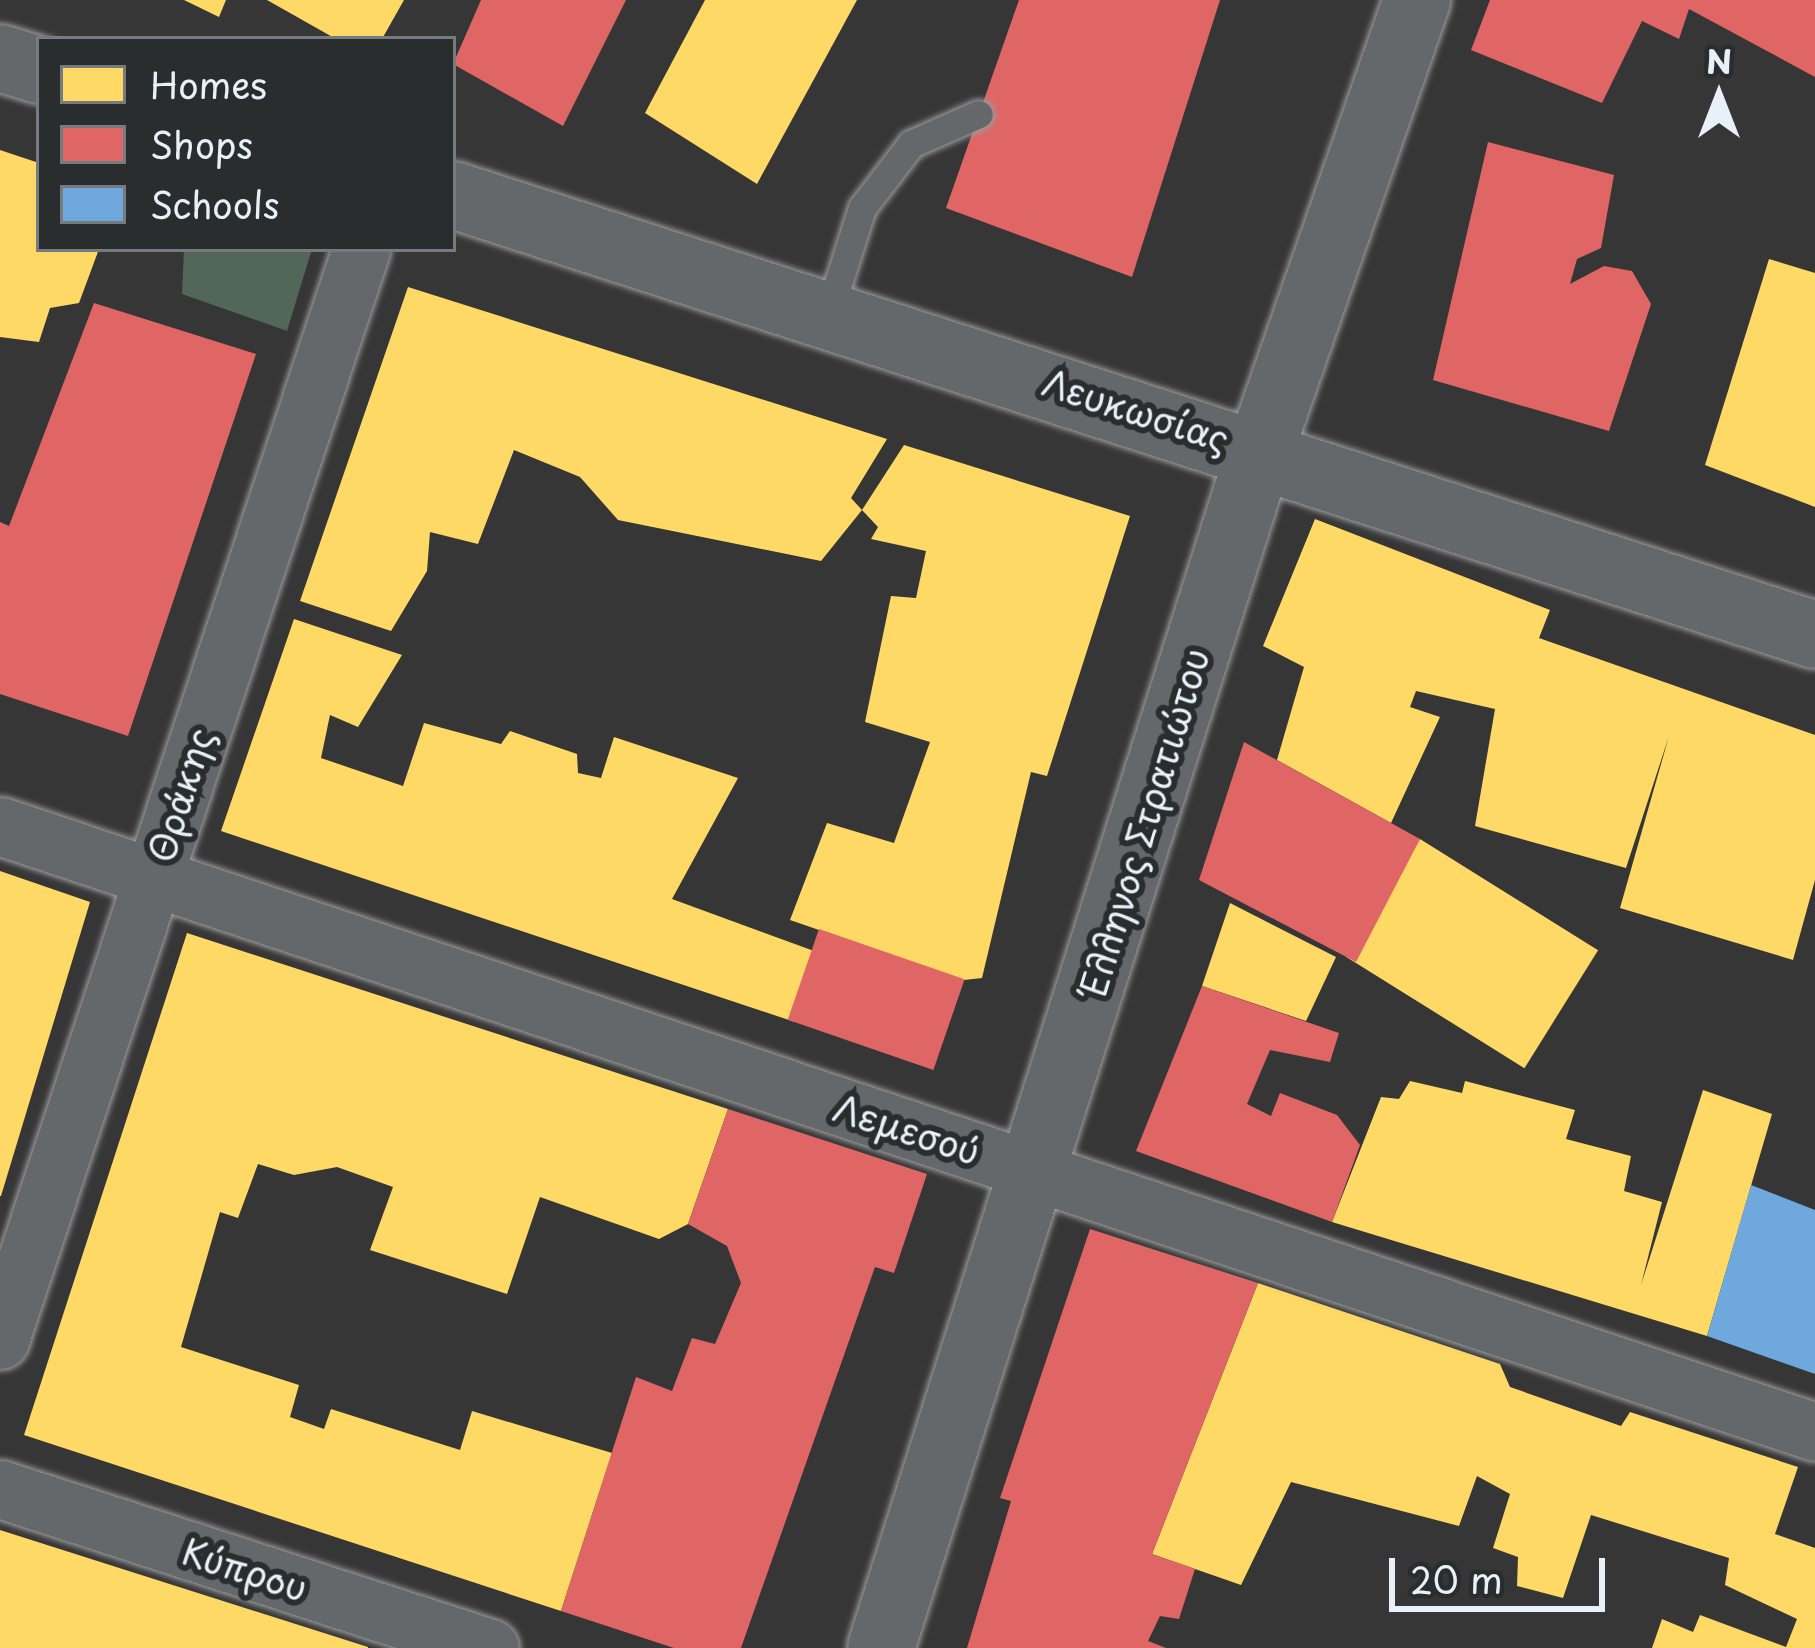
<!DOCTYPE html>
<meta charset="utf-8">
<style>
body{margin:0}
#map{position:relative;width:1815px;height:1648px;overflow:hidden;background:#363636;font-family:"Playpen Sans",sans-serif}
div>[style]{position:absolute}
.green>*{inset:0;background:#526757}
.homes>*{inset:0;background:#ffd966;transform-origin:0 0}
.shops>*{inset:0;background:#e06666;transform-origin:0 0}
.schools>*{inset:0;background:#6fa8dc}
.roads{filter:drop-shadow(0 0 3px #9b9c9e) drop-shadow(0 0 3px #9b9c9e)}
.lane>*{height:27px;margin:-13.5px;padding:0 13.5px;transform-origin:13.5px;border-radius:13.5px;background:#65686b}
.street>*{height:57px;margin:-28.5px;padding:0 28.5px;transform-origin:28.5px;border-radius:28.5px;background:#65686b}
.secondary>*{height:66px;margin:-33px;padding:0 33px;transform-origin:33px;border-radius:33px;background:#65686b}
span{translate:-50% -50%;white-space:nowrap;text-align:center;line-height:1.15;-webkit-text-stroke:12px #2a2d2e;paint-order:stroke}
.street-label{font-size:36px;color:#e8f1f8}
.legend{position:absolute;left:36px;top:36px;width:420px;height:216px;box-sizing:border-box;background:#2a2d2e;border:3px solid #767b7f;margin:0;padding:15px 21px;list-style:none;font-size:36px;color:#e8f1f8}
.legend li{display:flex;align-items:center;gap:24px;height:60px}
.legend b{width:60px;border:3px solid #767b7f}
.north{position:absolute;left:1659px;top:36px;width:120px;height:120px;-webkit-text-stroke:9px #2a2d2e;paint-order:stroke;rotate:0deg;font-size:33px;font-weight:700;line-height:48px;text-align:center;color:#e8f1f8}
.north::after{content:'';display:block;margin:auto;width:42px;height:54px;background:#e8f1f8;clip-path:polygon(50% 0,100% 100%,50% 72%,0 100%)}
.scale{position:absolute;left:1389px;top:1558px;width:216px;height:54px;box-sizing:border-box;border:6px solid #e8f1f8;border-top:0;padding-left:15px;font-size:36px;line-height:42px;white-space:nowrap;color:#e8f1f8;-webkit-text-stroke:9px #2a2d2e;paint-order:stroke}
</style>
<div id="map">
<div class="green">
<div style="clip-path:polygon(184px 249px,312px 249px,287px 331px,182px 294px)"></div>
</div>
<div class="homes">
<div style="clip-path:polygon(184px 0,226px 0,219px 17px)"></div>
<div style="clip-path:polygon(267px 0,404px 0,382px 39px,336px 39px)"></div>
<div style="clip-path:polygon(705px 0,857px 0,757px 184px,645px 113px)"></div>
<div style="clip-path:polygon(0 150px,39px 163px,39px 249px,99px 249px,79px 303px,50px 308px,39px 342px,0 337px)"></div>
<div style="clip-path:polygon(1769px 259px,1815px 273px,1815px 507px,1705px 465px)"></div>
<div style="clip-path:polygon(408px 287px,887px 439px,851px 498px,862px 510px,821px 561px,618px 520px,580px 477px,514px 450px,478px 544px,430px 532px,427px 571px,391px 631px,300px 601px)"></div>
<div style="clip-path:polygon(904px 445px,1130px 516px,1047px 776px,1031px 772px,982px 978px,964px 980px,790px 920px,827px 823px,894px 843px,930px 742px,865px 722px,891px 596px,916px 598px,926px 551px,871px 539px,878px 527px,862px 510px)"></div>
<div style="clip-path:polygon(1315px 519px,1550px 610px,1539px 638px,1815px 735px,1815px 880px,1793px 960px,1620px 908px,1669px 736px,1626px 868px,1475px 826px,1495px 709px,1416px 691px,1410px 707px,1440px 717px,1391px 823px,1277px 760px,1304px 667px,1263px 646px)"></div>
<div style="clip-path:polygon(294px 619px,402px 655px,358px 727px,330px 715px,321px 758px,403px 786px,424px 723px,501px 744px,510px 731px,577px 754px,578px 773px,601px 778px,614px 737px,738px 778px,672px 899px,814px 951px,795px 1022px,221px 831px)"></div>
<div style="left:1420px;top:839px;width:210px;height:139px;rotate:32deg"></div>
<div style="clip-path:polygon(0 871px,90px 902px,1px 1196px,0 1196px)"></div>
<div style="clip-path:polygon(1230px 903px,1336px 957px,1306px 1021px,1202px 986px)"></div>
<div style="clip-path:polygon(187px 933px,728px 1109px,688px 1224px,659px 1239px,540px 1197px,507px 1294px,370px 1250px,393px 1187px,337px 1167px,294px 1175px,258px 1164px,238px 1218px,220px 1212px,181px 1347px,299px 1385px,290px 1417px,324px 1429px,331px 1409px,460px 1450px,472px 1411px,612px 1453px,561px 1611px,24px 1435px)"></div>
<div style="clip-path:polygon(1410px 1081px,1462px 1093px,1465px 1081px,1575px 1110px,1566px 1139px,1631px 1156px,1624px 1191px,1662px 1202px,1641px 1285px,1703px 1090px,1772px 1114px,1707px 1336px,1332px 1222px,1381px 1097px,1399px 1099px)"></div>
<div style="clip-path:polygon(1258px 1283px,1500px 1364px,1510px 1387px,1621px 1426px,1630px 1412px,1798px 1467px,1775px 1534px,1815px 1548px,1815px 1648px,1652px 1648px,1662px 1619px,1693px 1632px,1700px 1615px,1786px 1647px,1797px 1619px,1725px 1585px,1729px 1558px,1591px 1515px,1563px 1598px,1517px 1586px,1518px 1557px,1493px 1548px,1510px 1494px,1477px 1476px,1459px 1526px,1291px 1482px,1241px 1585px,1152px 1554px)"></div>
<div style="clip-path:polygon(0 1530px,368px 1647px,368px 1648px,0 1648px)"></div>
</div>
<div class="shops">
<div style="clip-path:polygon(481px 0,626px 0,563px 126px,453px 64px)"></div>
<div style="clip-path:polygon(1019px 0,1220px 0,1132px 277px,946px 208px)"></div>
<div style="clip-path:polygon(1490px 0,1815px 0,1815px 77px,1689px 9px,1679px 39px,1642px 21px,1602px 103px,1471px 50px)"></div>
<div style="clip-path:polygon(1488px 142px,1614px 175px,1601px 248px,1577px 259px,1570px 284px,1604px 266px,1632px 271px,1651px 304px,1609px 431px,1433px 380px)"></div>
<div style="clip-path:polygon(94px 303px,256px 354px,128px 736px,0 694px,0 522px,9px 526px)"></div>
<div style="clip-path:polygon(1244px 742px,1420px 839px,1356px 962px,1199px 880px)"></div>
<div style="left:819px;top:929px;width:154px;height:96px;rotate:19deg"></div>
<div style="clip-path:polygon(1202px 986px,1339px 1033px,1330px 1062px,1270px 1050px,1247px 1104px,1271px 1116px,1280px 1093px,1337px 1115px,1360px 1145px,1332px 1222px,1136px 1151px)"></div>
<div style="clip-path:polygon(728px 1109px,927px 1174px,894px 1273px,875px 1267px,741px 1648px,674px 1648px,561px 1611px,636px 1377px,672px 1391px,692px 1338px,715px 1344px,741px 1283px,727px 1246px,688px 1224px)"></div>
<div style="clip-path:polygon(1090px 1229px,1258px 1283px,1152px 1554px,1195px 1569px,1179px 1619px,1160px 1616px,1148px 1641px,1166px 1648px,967px 1648px,1011px 1501px,1000px 1498px)"></div>
</div>
<div class="schools">
<div style="clip-path:polygon(1751px 1185px,1815px 1210px,1815px 1374px,1707px 1336px)"></div>
</div>
<div class="roads">
<div class="lane">
<div style="left:829px;top:312px;width:109px;rotate:-72.4deg"></div>
<div style="left:862px;top:208px;width:81px;rotate:-52.6deg"></div>
<div style="left:911px;top:144px;width:74px;rotate:-23.8deg"></div>
</div>
<div class="street">
<div style="left:0;top:826px;width:1913px;rotate:18.46deg"></div>
<div style="left:0;top:1340px;width:1149px;rotate:-71.69deg"></div>
<div style="left:0;top:1489px;width:515px;rotate:17.98deg"></div>
</div>
<div class="secondary">
<div style="left:0;top:58px;width:41px;rotate:17.1deg"></div>
<div style="left:453px;top:195px;width:1431px;rotate:17.9deg"></div>
<div style="left:881px;top:1648px;width:1256px;rotate:-72.43deg"></div>
<div style="left:1260px;top:451px;width:478px;rotate:-70.8deg"></div>
</div>
</div>
<div class="street-label">
<span style="left:1136px;top:410px;rotate:18deg">Λευκωσίας</span>
<span style="left:180px;top:795px;rotate:-72deg">Θράκης</span>
<span style="left:1144px;top:822px;rotate:-73deg">Έλληνος Στρατιώτου</span>
<span style="left:907px;top:1129px;rotate:18deg">Λεμεσού</span>
<span style="left:245px;top:1569px;rotate:18deg">Κύπρου</span>
</div>
<ul class="legend">
<li><b style="height:33px;background:#ffd966"></b>Homes</li>
<li><b style="height:33px;background:#e06666"></b>Shops</li>
<li><b style="height:33px;background:#6fa8dc"></b>Schools</li>
</ul>
<div class="north">N</div>
<div class="scale">20 m</div>
</div>
